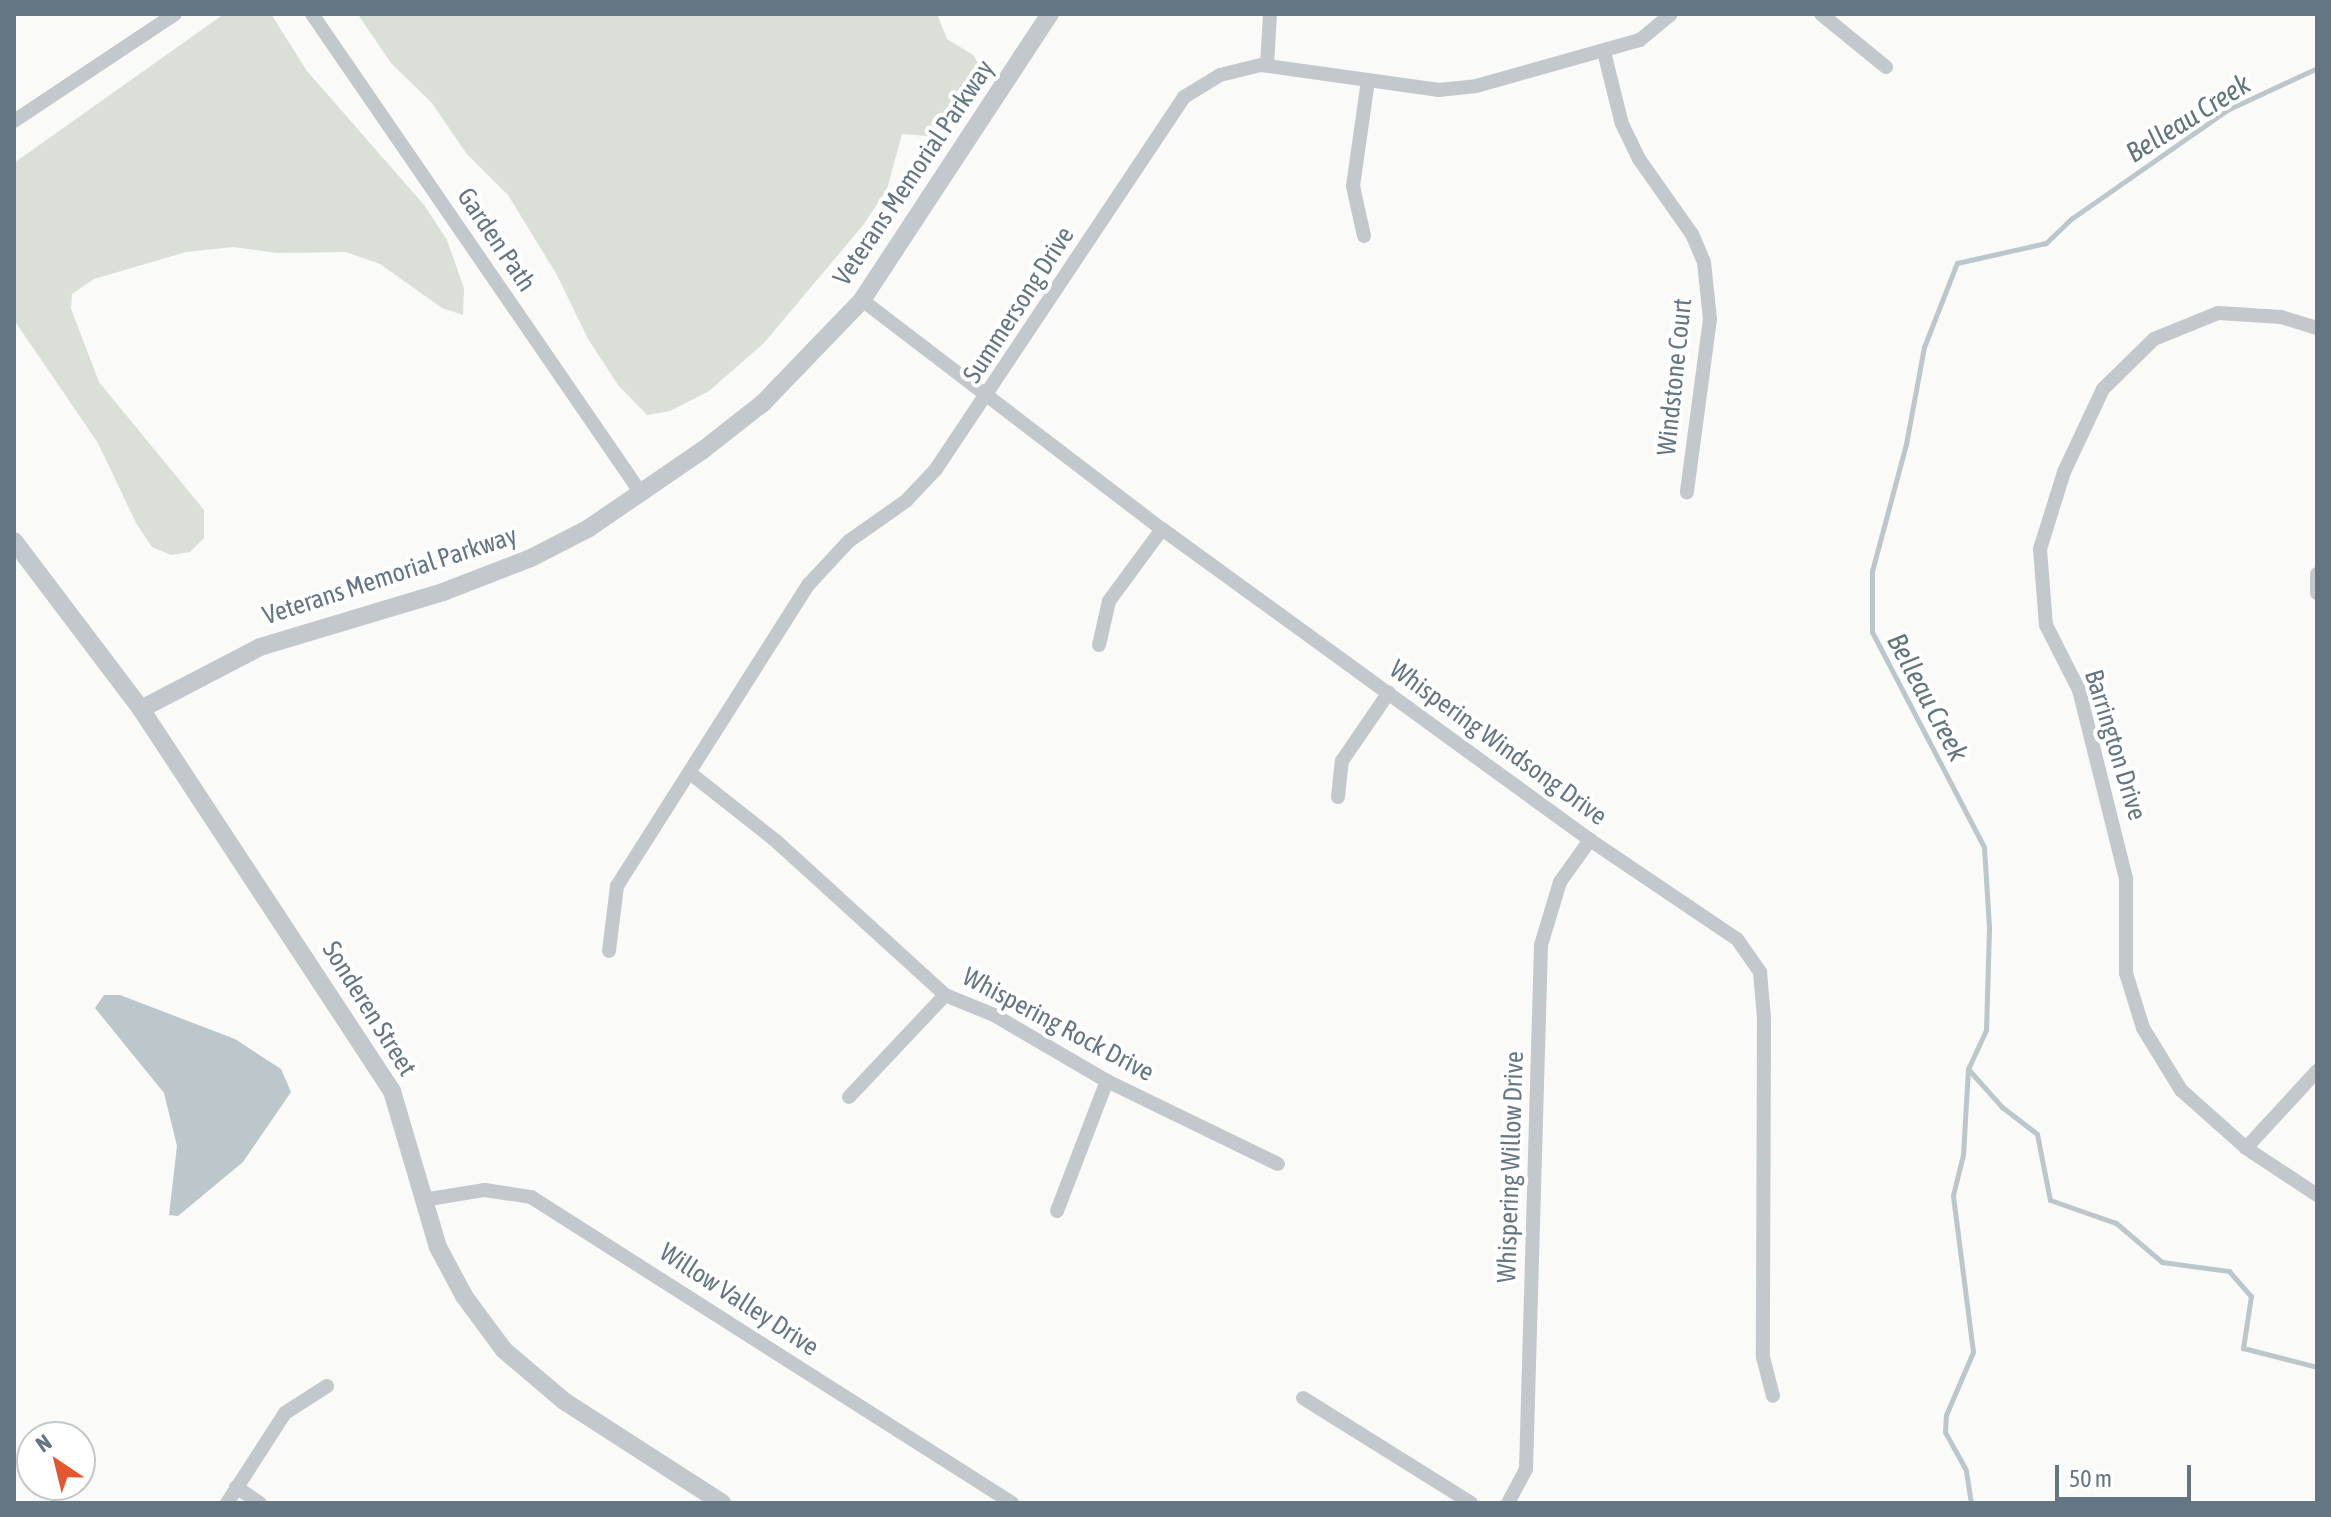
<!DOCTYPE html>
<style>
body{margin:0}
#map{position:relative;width:2331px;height:1517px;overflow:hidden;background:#fafaf8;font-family:"Asap Condensed",sans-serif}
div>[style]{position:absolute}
.green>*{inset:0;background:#dadfd7}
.water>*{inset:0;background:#bbc7cb}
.stream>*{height:5px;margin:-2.5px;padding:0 2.5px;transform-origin:2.5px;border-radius:2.5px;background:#bbc7cb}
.minor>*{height:14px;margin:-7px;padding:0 7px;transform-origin:7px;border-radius:7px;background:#c3c8cc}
.tertiary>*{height:18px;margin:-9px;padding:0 9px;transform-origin:9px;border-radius:9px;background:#c3c8cc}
span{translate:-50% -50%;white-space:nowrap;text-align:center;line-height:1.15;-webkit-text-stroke:8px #fff;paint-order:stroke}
.street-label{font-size:26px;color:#657683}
.water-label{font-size:28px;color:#60757c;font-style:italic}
.frame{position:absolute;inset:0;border:16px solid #657683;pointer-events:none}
.north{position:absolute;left:16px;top:1421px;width:80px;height:80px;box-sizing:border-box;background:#fff;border:2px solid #c1c8cd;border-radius:50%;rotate:325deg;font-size:22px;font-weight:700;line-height:32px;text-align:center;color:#657683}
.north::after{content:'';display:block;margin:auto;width:28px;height:36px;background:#e4572e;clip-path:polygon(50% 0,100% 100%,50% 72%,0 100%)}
.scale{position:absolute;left:2055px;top:1465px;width:136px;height:36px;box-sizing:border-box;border:4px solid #657683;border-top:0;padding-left:10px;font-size:24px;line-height:28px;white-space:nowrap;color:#657683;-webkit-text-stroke:6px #fff;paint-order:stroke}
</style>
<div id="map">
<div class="green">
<div style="clip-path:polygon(224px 14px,271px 14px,307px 71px,424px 205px,447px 240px,464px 288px,463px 315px,442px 308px,380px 264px,346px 252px,277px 253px,233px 247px,186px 252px,94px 279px,72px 294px,71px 309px,99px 382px,204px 510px,204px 538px,190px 552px,171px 555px,152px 547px,136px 523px,98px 443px,14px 320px,14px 163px)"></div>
<div style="clip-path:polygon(937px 14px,947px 39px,973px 55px,982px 69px,974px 88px,929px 136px,902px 134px,887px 189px,864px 224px,764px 343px,709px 391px,670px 411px,647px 415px,618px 385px,588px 339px,557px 275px,508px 195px,466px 153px,432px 103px,391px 63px,359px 16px)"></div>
</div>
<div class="water">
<div style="clip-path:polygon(104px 995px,120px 995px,235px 1039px,281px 1069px,291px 1092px,243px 1162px,178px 1216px,169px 1215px,177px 1146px,164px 1093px,95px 1008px)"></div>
</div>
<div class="stream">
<div style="left:1969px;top:1070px;width:50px;rotate:48.3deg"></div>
<div style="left:2002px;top:1107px;width:44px;rotate:37.6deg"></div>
<div style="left:2037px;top:1134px;width:67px;rotate:78.9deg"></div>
<div style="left:2050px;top:1200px;width:70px;rotate:19.2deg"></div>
<div style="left:2116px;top:1223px;width:60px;rotate:40.3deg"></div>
<div style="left:2162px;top:1262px;width:68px;rotate:7.7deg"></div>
<div style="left:2229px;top:1271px;width:33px;rotate:49deg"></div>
<div style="left:2251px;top:1296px;width:53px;rotate:98.7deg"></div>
<div style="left:2243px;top:1348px;width:76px;rotate:14.4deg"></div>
<div style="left:1971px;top:1503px;width:33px;rotate:-99deg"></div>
<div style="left:1966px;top:1470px;width:43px;rotate:-118.9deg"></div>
<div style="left:1945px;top:1432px;width:17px;rotate:-87deg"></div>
<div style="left:1946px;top:1415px;width:69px;rotate:-66.8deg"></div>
<div style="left:1973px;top:1352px;width:158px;rotate:-97.3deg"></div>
<div style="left:1953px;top:1195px;width:41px;rotate:-76deg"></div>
<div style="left:1963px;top:1155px;width:86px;rotate:-86.7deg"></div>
<div style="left:1968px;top:1069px;width:43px;rotate:-65.2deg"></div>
<div style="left:1986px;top:1030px;width:103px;rotate:-88.3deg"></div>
<div style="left:1989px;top:927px;width:80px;rotate:-93.6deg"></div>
<div style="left:1984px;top:847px;width:242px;rotate:-117.5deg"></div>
<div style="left:1872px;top:632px;width:61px;rotate:-90deg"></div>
<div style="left:1872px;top:571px;width:131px;rotate:-75deg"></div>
<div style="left:1906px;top:444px;width:99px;rotate:-79.5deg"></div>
<div style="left:1924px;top:347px;width:90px;rotate:-68.6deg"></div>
<div style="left:1957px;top:263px;width:91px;rotate:-12.7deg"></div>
<div style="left:2046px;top:243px;width:35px;rotate:-44deg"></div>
<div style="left:2071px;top:219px;width:190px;rotate:-34.9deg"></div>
<div style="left:2227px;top:110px;width:99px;rotate:-25deg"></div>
</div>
<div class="minor">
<div style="left:312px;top:14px;width:581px;rotate:55.52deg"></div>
<div style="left:1821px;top:14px;width:84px;rotate:39.2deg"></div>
<div style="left:1604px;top:52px;width:74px;rotate:76deg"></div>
<div style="left:1622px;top:124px;width:39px;rotate:64deg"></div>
<div style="left:1639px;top:159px;width:92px;rotate:54.8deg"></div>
<div style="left:1692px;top:234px;width:30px;rotate:67deg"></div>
<div style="left:1704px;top:262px;width:57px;rotate:84deg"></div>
<div style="left:1710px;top:319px;width:175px;rotate:97.6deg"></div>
<div style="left:1267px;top:65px;width:51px;rotate:-86.6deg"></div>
<div style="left:14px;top:121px;width:193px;rotate:-33.6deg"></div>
<div style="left:1364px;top:236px;width:51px;rotate:-102.4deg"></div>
<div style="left:1353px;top:186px;width:107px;rotate:-81.9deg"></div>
<div style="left:862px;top:300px;width:377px;rotate:37.4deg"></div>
<div style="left:1162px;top:529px;width:529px;rotate:36deg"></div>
<div style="left:1590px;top:840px;width:177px;rotate:34deg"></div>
<div style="left:1737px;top:939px;width:40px;rotate:55.1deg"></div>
<div style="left:1760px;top:972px;width:46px;rotate:85deg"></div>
<div style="left:1764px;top:1018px;width:339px;rotate:90.2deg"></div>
<div style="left:1763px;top:1357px;width:40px;rotate:75.6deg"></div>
<div style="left:2317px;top:328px;width:38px;rotate:-163deg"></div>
<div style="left:2281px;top:317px;width:63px;rotate:-176.4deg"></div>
<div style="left:2218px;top:313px;width:69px;rotate:157.9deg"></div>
<div style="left:2154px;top:339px;width:71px;rotate:135.6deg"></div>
<div style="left:2103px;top:389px;width:92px;rotate:115.2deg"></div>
<div style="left:2064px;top:472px;width:81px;rotate:107.3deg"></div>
<div style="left:2040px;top:549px;width:76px;rotate:85.5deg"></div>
<div style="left:2046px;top:625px;width:73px;rotate:63.1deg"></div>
<div style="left:2079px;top:690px;width:195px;rotate:76deg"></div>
<div style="left:2126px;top:879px;width:94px;rotate:90deg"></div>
<div style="left:2126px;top:973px;width:58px;rotate:72.8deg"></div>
<div style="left:2143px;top:1028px;width:73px;rotate:58.5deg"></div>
<div style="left:2181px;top:1090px;width:87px;rotate:41.7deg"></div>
<div style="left:2246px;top:1148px;width:85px;rotate:33.5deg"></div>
<div style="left:2317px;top:574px;width:19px;rotate:90deg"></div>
<div style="left:1099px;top:645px;width:45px;rotate:-77.2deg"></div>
<div style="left:1109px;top:601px;width:89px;rotate:-53.6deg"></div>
<div style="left:690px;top:773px;width:110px;rotate:38.3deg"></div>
<div style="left:776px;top:841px;width:229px;rotate:42.3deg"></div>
<div style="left:945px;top:995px;width:53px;rotate:22.2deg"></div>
<div style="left:994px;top:1015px;width:131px;rotate:30.3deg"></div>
<div style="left:1107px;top:1081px;width:190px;rotate:25.9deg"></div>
<div style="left:1338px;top:797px;width:36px;rotate:-84deg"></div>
<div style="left:1342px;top:761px;width:83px;rotate:-55.7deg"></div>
<div style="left:609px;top:951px;width:65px;rotate:-83deg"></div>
<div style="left:617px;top:886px;width:358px;rotate:-57.6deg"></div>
<div style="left:809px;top:584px;width:59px;rotate:-47.1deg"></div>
<div style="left:849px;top:541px;width:70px;rotate:-35.1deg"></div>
<div style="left:906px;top:501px;width:44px;rotate:-46.8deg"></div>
<div style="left:936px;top:469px;width:447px;rotate:-56.3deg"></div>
<div style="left:1184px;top:97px;width:42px;rotate:-31.4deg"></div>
<div style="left:1220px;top:75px;width:42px;rotate:-13.7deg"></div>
<div style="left:1261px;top:65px;width:180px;rotate:8deg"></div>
<div style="left:1439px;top:90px;width:37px;rotate:-6deg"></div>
<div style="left:1476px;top:86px;width:170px;rotate:-15.7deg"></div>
<div style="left:1640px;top:40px;width:40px;rotate:-40deg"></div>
<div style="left:849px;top:1097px;width:140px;rotate:-46.7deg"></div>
<div style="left:2246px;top:1148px;width:105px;rotate:-47.3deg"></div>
<div style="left:423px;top:1200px;width:63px;rotate:-9.2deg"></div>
<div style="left:485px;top:1190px;width:47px;rotate:8.7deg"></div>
<div style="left:531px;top:1197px;width:570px;rotate:32.46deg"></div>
<div style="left:1057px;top:1211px;width:139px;rotate:-69deg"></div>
<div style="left:1303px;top:1398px;width:198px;rotate:32deg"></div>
<div style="left:236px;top:1487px;width:29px;rotate:34deg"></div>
<div style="left:227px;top:1503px;width:107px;rotate:-57.2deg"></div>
<div style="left:285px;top:1413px;width:50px;rotate:-32.7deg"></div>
<div style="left:1508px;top:1503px;width:38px;rotate:-62deg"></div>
<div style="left:1526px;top:1469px;width:524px;rotate:-88.36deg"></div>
<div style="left:1541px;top:945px;width:66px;rotate:-73.2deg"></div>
<div style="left:1560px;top:882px;width:52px;rotate:-54.5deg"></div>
</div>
<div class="tertiary">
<div style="left:14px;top:541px;width:211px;rotate:52.9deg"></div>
<div style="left:141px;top:709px;width:457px;rotate:56.7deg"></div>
<div style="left:392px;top:1091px;width:163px;rotate:73.6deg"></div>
<div style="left:438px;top:1247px;width:55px;rotate:62deg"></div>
<div style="left:464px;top:1296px;width:67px;rotate:53.5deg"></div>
<div style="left:504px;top:1350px;width:79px;rotate:40.4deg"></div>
<div style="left:564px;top:1401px;width:188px;rotate:32.8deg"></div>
<div style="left:141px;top:709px;width:134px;rotate:-27.5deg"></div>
<div style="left:260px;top:647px;width:191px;rotate:-16.7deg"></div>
<div style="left:443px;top:592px;width:94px;rotate:-21.1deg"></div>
<div style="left:531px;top:558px;width:65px;rotate:-27.3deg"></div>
<div style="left:589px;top:528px;width:138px;rotate:-34.4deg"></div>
<div style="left:703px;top:450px;width:76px;rotate:-38.1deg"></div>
<div style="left:763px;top:403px;width:143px;rotate:-46.1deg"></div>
<div style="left:862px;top:300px;width:342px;rotate:-56.7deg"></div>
</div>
<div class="street-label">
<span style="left:914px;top:173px;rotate:-56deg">Veterans Memorial Parkway</span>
<span style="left:496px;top:240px;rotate:56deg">Garden Path</span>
<span style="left:1019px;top:305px;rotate:-57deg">Summersong Drive</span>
<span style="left:1675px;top:377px;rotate:-84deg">Windstone Court</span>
<span style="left:390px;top:576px;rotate:-18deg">Veterans Memorial Parkway</span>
<span style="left:1498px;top:743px;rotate:36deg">Whispering Windsong Drive</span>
<span style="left:2115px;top:745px;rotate:73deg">Barrington Drive</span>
<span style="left:369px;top:1009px;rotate:58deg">Sonderen Street</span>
<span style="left:1058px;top:1025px;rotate:28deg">Whispering Rock Drive</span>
<span style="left:1511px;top:1167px;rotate:-88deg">Whispering Willow Drive</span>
<span style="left:739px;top:1300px;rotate:33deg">Willow Valley Drive</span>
</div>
<div class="water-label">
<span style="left:2188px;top:118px;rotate:-32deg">Belleau Creek</span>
<span style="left:1928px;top:697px;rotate:62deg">Belleau Creek</span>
</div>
<div class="frame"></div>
<div class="north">N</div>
<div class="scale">50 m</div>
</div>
